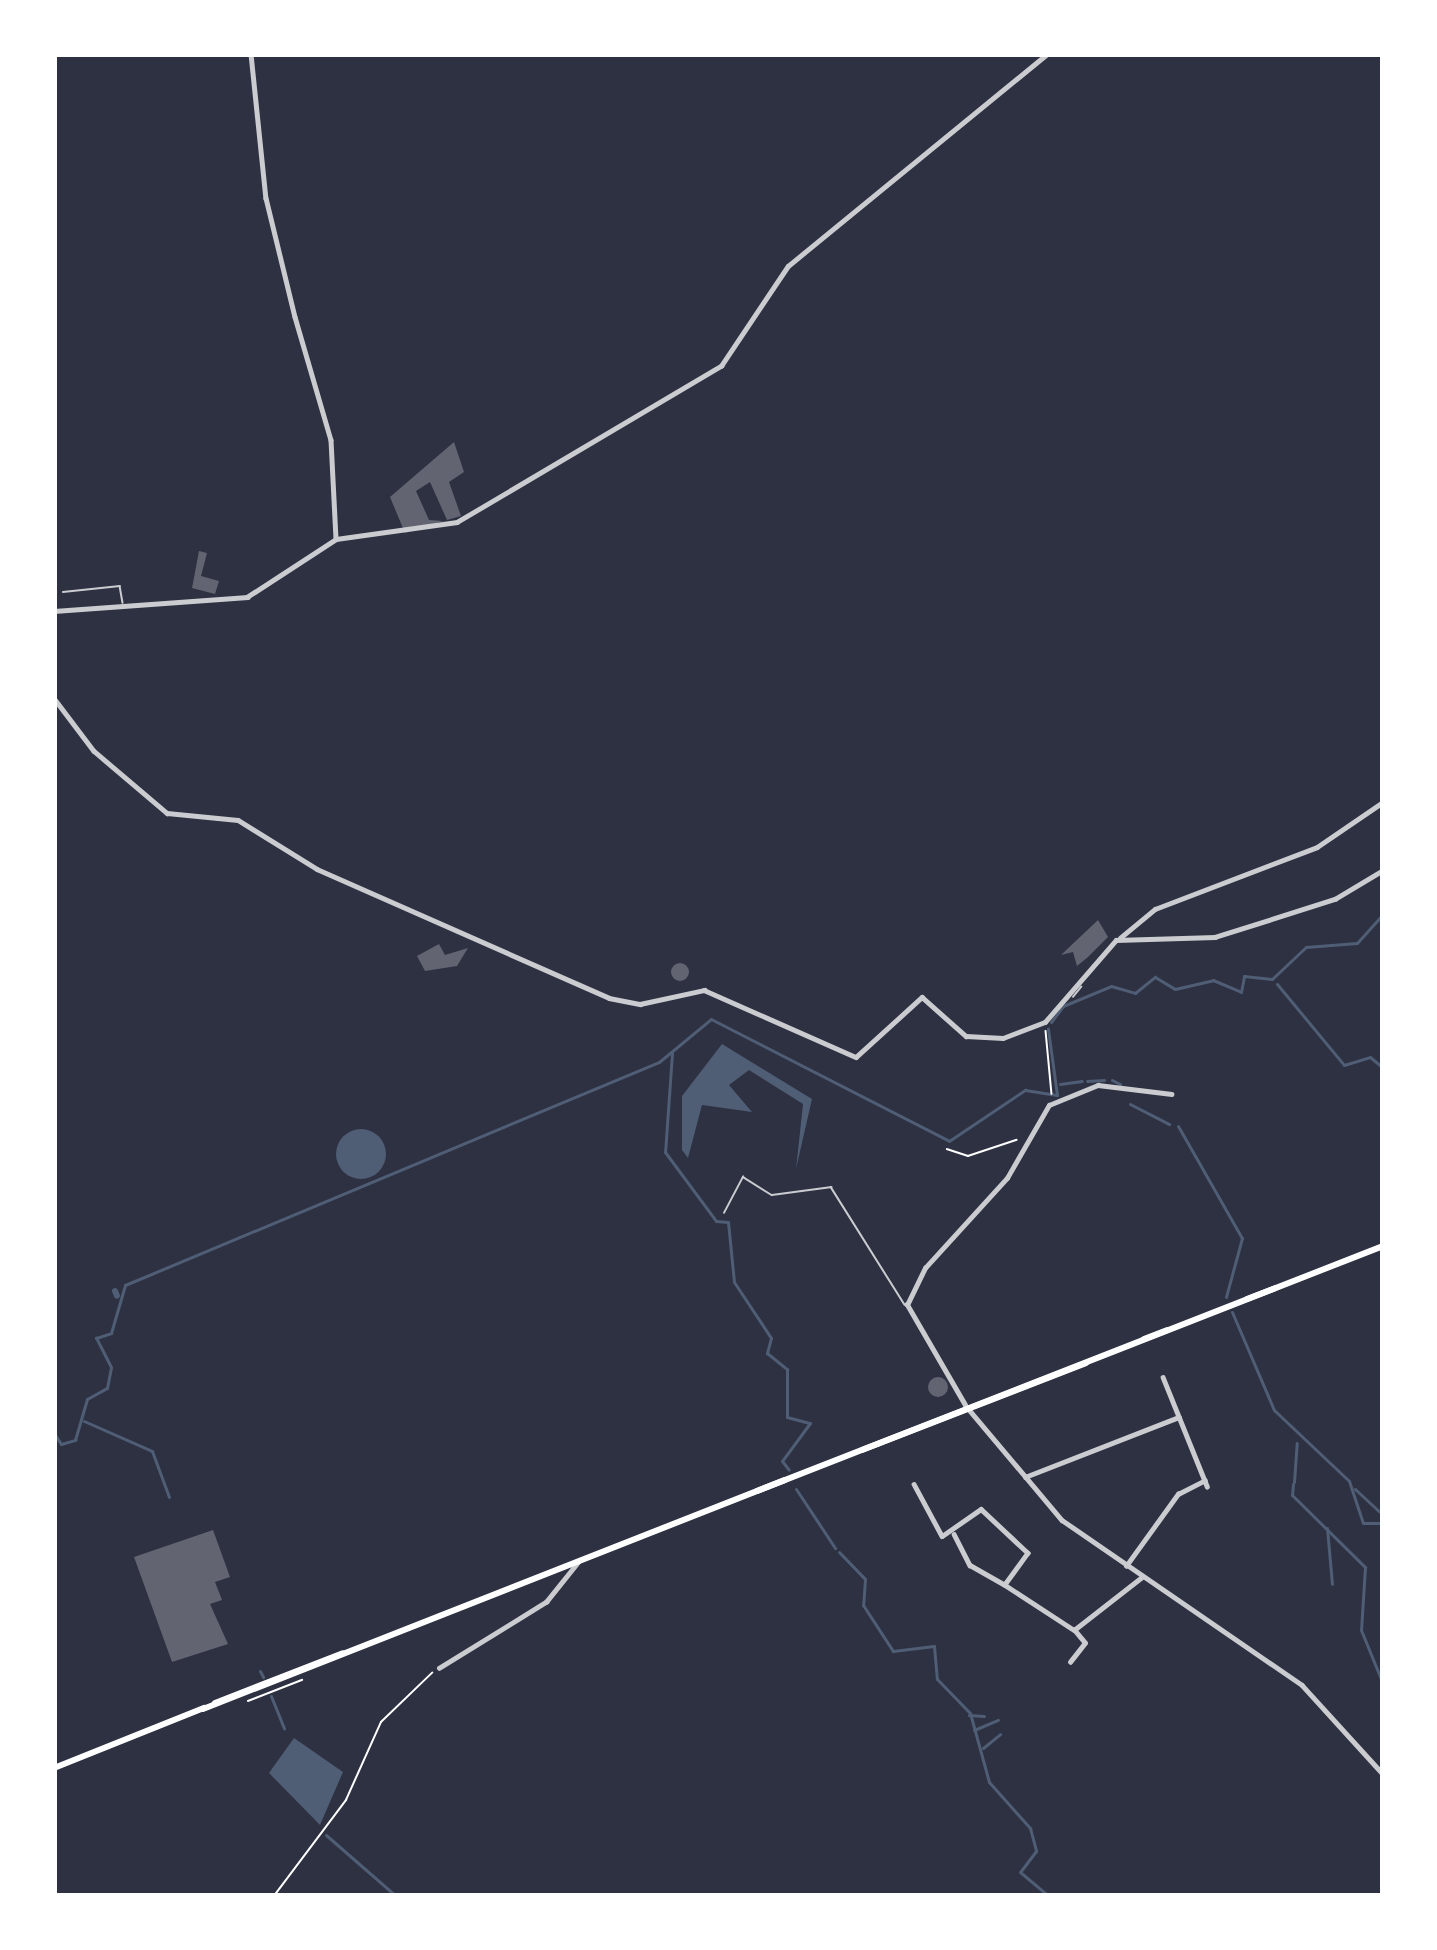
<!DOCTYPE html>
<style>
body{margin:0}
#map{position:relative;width:1437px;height:1950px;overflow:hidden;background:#2d3142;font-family:Merriweather,serif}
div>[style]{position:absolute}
.water>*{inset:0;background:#4f5d75}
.round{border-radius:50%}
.stream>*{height:3px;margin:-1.5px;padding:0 1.5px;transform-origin:1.5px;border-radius:1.5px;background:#4f5d75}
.canal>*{height:6px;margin:-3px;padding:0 3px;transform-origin:3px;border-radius:3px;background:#4f5d75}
.building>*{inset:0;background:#626471}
.path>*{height:1.5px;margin:-0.75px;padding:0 0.75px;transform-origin:0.75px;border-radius:0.75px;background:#fff}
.service>*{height:1.5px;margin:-0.75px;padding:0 0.75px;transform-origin:0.75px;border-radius:0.75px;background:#caccd0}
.minor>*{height:4.5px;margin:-2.25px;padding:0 2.25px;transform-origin:2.25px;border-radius:2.25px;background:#caccd0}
.tertiary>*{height:4.5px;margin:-2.25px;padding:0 2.25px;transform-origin:2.25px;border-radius:2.25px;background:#caccd0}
.primary>*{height:6px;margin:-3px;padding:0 3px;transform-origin:3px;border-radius:3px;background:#fff}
span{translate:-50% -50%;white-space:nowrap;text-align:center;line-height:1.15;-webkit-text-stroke:12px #fff;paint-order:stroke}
.frame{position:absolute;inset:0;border:57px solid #fff;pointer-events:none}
</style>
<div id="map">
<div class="water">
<div style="clip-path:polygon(722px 1044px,812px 1099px,796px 1169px,803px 1104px,749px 1070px,729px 1085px,752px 1112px,702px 1105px,688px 1158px,682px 1150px,682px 1096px)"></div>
<div class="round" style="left:336px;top:1129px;width:50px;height:50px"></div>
<div style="clip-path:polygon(294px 1738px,343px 1772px,320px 1825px,269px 1773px)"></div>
</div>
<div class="stream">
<div style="left:1277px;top:984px;width:105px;rotate:50.4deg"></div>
<div style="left:1344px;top:1065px;width:27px;rotate:-17deg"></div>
<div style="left:1370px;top:1057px;width:17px;rotate:40deg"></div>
<div style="left:1051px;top:1022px;width:20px;rotate:-53deg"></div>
<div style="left:1063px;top:1006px;width:52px;rotate:-22.6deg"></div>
<div style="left:1111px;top:986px;width:25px;rotate:16deg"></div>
<div style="left:1135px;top:993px;width:26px;rotate:-39deg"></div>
<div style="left:1155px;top:977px;width:23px;rotate:31deg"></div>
<div style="left:1175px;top:989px;width:39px;rotate:-13deg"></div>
<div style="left:1213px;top:980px;width:30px;rotate:23deg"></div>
<div style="left:1241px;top:992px;width:16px;rotate:-79deg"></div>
<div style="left:1244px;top:976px;width:28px;rotate:6deg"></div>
<div style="left:1272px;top:979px;width:47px;rotate:-43.3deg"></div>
<div style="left:1306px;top:947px;width:51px;rotate:-4.5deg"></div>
<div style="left:1357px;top:943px;width:39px;rotate:-48deg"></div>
<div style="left:672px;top:1053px;width:99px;rotate:94deg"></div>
<div style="left:665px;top:1152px;width:86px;rotate:53.5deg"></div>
<div style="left:716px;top:1221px;width:12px;rotate:5deg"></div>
<div style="left:728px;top:1222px;width:60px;rotate:84.3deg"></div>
<div style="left:734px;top:1282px;width:67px;rotate:56.5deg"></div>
<div style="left:771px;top:1338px;width:16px;rotate:105deg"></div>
<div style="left:767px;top:1353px;width:26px;rotate:39deg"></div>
<div style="left:787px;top:1369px;width:48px;rotate:90deg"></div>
<div style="left:787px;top:1417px;width:24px;rotate:15deg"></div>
<div style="left:810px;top:1423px;width:47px;rotate:126.4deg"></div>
<div style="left:782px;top:1461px;width:11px;rotate:52deg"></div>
<div style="left:1112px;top:1080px;width:9px;rotate:27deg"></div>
<div style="left:1087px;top:1081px;width:17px;rotate:-3deg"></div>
<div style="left:1060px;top:1084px;width:22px;rotate:-8deg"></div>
<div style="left:1130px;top:1104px;width:44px;rotate:27.1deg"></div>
<div style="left:1178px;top:1126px;width:129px;rotate:60.3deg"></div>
<div style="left:1242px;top:1238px;width:61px;rotate:105.2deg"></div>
<div style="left:1232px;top:1312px;width:107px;rotate:66.8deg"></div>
<div style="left:1274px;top:1410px;width:103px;rotate:43.4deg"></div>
<div style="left:1349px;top:1481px;width:44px;rotate:71.6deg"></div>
<div style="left:1363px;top:1523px;width:20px"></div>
<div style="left:84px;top:1421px;width:74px;rotate:23.8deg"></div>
<div style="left:152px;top:1451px;width:49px;rotate:69.7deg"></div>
<div style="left:54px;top:1433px;width:13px;rotate:58deg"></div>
<div style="left:61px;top:1444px;width:15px;rotate:-16deg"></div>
<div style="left:75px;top:1440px;width:43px;rotate:-73.7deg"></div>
<div style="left:87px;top:1399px;width:23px;rotate:-29deg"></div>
<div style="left:107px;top:1388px;width:21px;rotate:-79deg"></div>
<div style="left:111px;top:1367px;width:33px;rotate:-117deg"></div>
<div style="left:96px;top:1338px;width:16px;rotate:-18deg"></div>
<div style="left:111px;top:1333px;width:50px;rotate:-73.7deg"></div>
<div style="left:125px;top:1285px;width:579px;rotate:-22.67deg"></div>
<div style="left:659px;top:1062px;width:67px;rotate:-39.6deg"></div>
<div style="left:711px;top:1019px;width:267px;rotate:27.1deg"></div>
<div style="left:949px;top:1141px;width:92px;rotate:-33.9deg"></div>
<div style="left:1025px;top:1090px;width:32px;rotate:9deg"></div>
<div style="left:1057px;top:1095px;width:67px;rotate:-97.8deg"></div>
<div style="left:1294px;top:1482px;width:39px;rotate:-86deg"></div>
<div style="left:1293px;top:1484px;width:11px;rotate:95deg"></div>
<div style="left:1292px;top:1495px;width:103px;rotate:44.6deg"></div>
<div style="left:1365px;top:1567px;width:63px;rotate:93.6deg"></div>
<div style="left:1361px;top:1630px;width:58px;rotate:67.8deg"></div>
<div style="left:796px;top:1489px;width:71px;rotate:56.5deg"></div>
<div style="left:1355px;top:1489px;width:33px;rotate:43deg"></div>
<div style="left:1327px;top:1528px;width:56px;rotate:84.9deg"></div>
<div style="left:839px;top:1552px;width:37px;rotate:46deg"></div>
<div style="left:865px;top:1579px;width:26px;rotate:94deg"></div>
<div style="left:863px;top:1605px;width:55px;rotate:56.9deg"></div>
<div style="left:893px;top:1651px;width:41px;rotate:-7deg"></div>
<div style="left:934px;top:1646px;width:33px;rotate:85deg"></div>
<div style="left:937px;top:1679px;width:47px;rotate:45.9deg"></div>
<div style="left:970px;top:1713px;width:72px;rotate:74.6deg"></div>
<div style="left:989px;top:1782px;width:62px;rotate:48.3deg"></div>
<div style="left:1030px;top:1828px;width:24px;rotate:75deg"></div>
<div style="left:1036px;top:1851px;width:26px;rotate:127deg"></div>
<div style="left:1020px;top:1872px;width:38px;rotate:40deg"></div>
<div style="left:260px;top:1671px;width:7px;rotate:63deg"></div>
<div style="left:271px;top:1696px;width:35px;rotate:68deg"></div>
<div style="left:969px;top:1715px;width:15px;rotate:4deg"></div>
<div style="left:974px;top:1730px;width:26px;rotate:-23deg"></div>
<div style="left:983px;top:1748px;width:22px;rotate:-39deg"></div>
<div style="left:326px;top:1835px;width:93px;rotate:41.1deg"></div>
</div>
<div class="canal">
<div style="left:115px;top:1291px;width:5px;rotate:68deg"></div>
</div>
<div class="building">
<div style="clip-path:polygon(454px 442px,464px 472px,449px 482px,461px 516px,447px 520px,430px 482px,416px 491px,429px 520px,443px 521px,405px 533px,390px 497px)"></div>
<div style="clip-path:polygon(199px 551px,207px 553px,201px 576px,219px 581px,215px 594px,192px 588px)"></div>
<div style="clip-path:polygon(1098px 920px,1108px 937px,1088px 957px,1077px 966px,1073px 952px,1061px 955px)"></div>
<div style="clip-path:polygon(439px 944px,445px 955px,468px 948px,457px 966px,425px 971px,417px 956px)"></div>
<div class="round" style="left:671px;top:963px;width:18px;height:18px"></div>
<div class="round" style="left:928px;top:1377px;width:20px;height:20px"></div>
<div style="clip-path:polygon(213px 1530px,230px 1577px,215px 1582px,222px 1600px,210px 1604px,228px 1644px,172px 1662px,134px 1557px)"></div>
</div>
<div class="path">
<div style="left:1046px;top:1031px;width:63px;rotate:84.6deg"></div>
<div style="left:947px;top:1149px;width:22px;rotate:18deg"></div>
<div style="left:968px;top:1156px;width:51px;rotate:-18.4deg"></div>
<div style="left:248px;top:1701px;width:58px;rotate:-21.3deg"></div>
<div style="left:274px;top:1896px;width:120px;rotate:-53.1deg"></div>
<div style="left:346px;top:1800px;width:85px;rotate:-65.8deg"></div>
<div style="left:381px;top:1722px;width:71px;rotate:-43.9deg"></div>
</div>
<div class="service">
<div style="left:63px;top:592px;width:57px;rotate:-6deg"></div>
<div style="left:120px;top:586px;width:17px;rotate:80deg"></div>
<div style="left:1073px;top:997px;width:13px;rotate:-51deg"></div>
<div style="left:724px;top:1213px;width:41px;rotate:-62.2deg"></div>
<div style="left:743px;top:1177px;width:34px;rotate:32deg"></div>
<div style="left:772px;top:1195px;width:60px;rotate:-7.7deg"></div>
<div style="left:831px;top:1187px;width:139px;rotate:57.9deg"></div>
</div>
<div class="minor">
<div style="left:295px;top:317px;width:128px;rotate:73.7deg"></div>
<div style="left:331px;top:440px;width:99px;rotate:87.1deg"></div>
<div style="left:54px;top:611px;width:194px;rotate:-4.1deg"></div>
<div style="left:247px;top:597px;width:106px;rotate:-33.1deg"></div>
<div style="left:336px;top:539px;width:122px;rotate:-8deg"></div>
<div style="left:457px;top:522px;width:307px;rotate:-30.6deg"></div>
<div style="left:721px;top:366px;width:120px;rotate:-56.2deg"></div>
<div style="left:788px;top:266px;width:335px;rotate:-39.3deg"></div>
<div style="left:54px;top:698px;width:66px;rotate:53deg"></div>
<div style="left:94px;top:751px;width:96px;rotate:40.3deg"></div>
<div style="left:167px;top:813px;width:71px;rotate:5.6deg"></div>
<div style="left:238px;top:820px;width:93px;rotate:31.8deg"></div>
<div style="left:317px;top:869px;width:319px;rotate:23.8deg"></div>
<div style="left:609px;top:998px;width:32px;rotate:11deg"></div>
<div style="left:640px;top:1004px;width:66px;rotate:-12.3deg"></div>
<div style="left:704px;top:990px;width:166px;rotate:23.8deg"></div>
<div style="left:856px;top:1057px;width:89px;rotate:-42.3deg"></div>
<div style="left:922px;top:997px;width:59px;rotate:41.6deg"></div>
<div style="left:966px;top:1036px;width:37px;rotate:3deg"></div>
<div style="left:1003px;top:1038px;width:45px;rotate:-20.9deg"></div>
<div style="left:1045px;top:1022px;width:108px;rotate:-49.1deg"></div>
<div style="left:1116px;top:940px;width:99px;rotate:-1.7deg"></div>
<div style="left:1215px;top:937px;width:126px;rotate:-17.6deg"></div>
<div style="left:1335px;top:899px;width:56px;rotate:-31.1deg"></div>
<div style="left:1120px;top:938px;width:45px;rotate:-39.6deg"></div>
<div style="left:1155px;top:909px;width:173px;rotate:-20.9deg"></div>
<div style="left:1317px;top:847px;width:80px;rotate:-34.3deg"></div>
<div style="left:1163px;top:1377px;width:118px;rotate:68deg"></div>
<div style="left:965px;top:1405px;width:116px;rotate:-120.1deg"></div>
<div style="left:907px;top:1305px;width:41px;rotate:-64.1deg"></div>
<div style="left:925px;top:1268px;width:122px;rotate:-47.7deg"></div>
<div style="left:1007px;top:1178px;width:84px;rotate:-60.1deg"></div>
<div style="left:1049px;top:1105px;width:53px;rotate:-22.2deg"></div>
<div style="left:1098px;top:1085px;width:74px;rotate:7deg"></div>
<div style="left:1025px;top:1477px;width:165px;rotate:-21.3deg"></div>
<div style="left:914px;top:1484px;width:59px;rotate:61.7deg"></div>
<div style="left:942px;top:1536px;width:47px;rotate:-34.7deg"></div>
<div style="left:981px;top:1509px;width:64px;rotate:43.1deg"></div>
<div style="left:1028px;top:1553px;width:39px;rotate:126deg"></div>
<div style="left:1005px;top:1585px;width:82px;rotate:33.1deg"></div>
<div style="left:954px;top:1534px;width:35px;rotate:63deg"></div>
<div style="left:970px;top:1565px;width:40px;rotate:29.7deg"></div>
<div style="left:1126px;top:1566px;width:89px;rotate:-54.2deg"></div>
<div style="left:1178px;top:1494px;width:30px;rotate:-27deg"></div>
<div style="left:1070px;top:1662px;width:24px;rotate:-52deg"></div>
<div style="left:1085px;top:1643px;width:17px;rotate:-130deg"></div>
<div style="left:1074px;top:1630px;width:86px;rotate:-37.9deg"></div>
<div style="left:439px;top:1668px;width:126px;rotate:-31.7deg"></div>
<div style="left:546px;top:1602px;width:51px;rotate:-51.3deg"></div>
</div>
<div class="tertiary">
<div style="left:251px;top:54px;width:145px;rotate:84.1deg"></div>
<div style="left:266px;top:198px;width:122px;rotate:76.3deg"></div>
<div style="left:966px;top:1406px;width:149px;rotate:49.9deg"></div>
<div style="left:1062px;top:1520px;width:291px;rotate:34.5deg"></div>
<div style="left:1302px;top:1685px;width:120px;rotate:47.7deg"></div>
</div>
<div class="primary">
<div style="left:1247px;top:1299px;width:30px;rotate:-21deg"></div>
<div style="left:1144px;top:1339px;width:25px;rotate:-21deg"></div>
<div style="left:862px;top:1450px;width:240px;rotate:-21.2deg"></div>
<div style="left:757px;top:1491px;width:672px;rotate:-21.37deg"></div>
<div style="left:215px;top:1703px;width:137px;rotate:-21.3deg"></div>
<div style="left:203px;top:1709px;width:625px;rotate:-21.48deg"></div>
<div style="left:54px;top:1768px;width:162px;rotate:-21.8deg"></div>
</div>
<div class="frame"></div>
</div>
